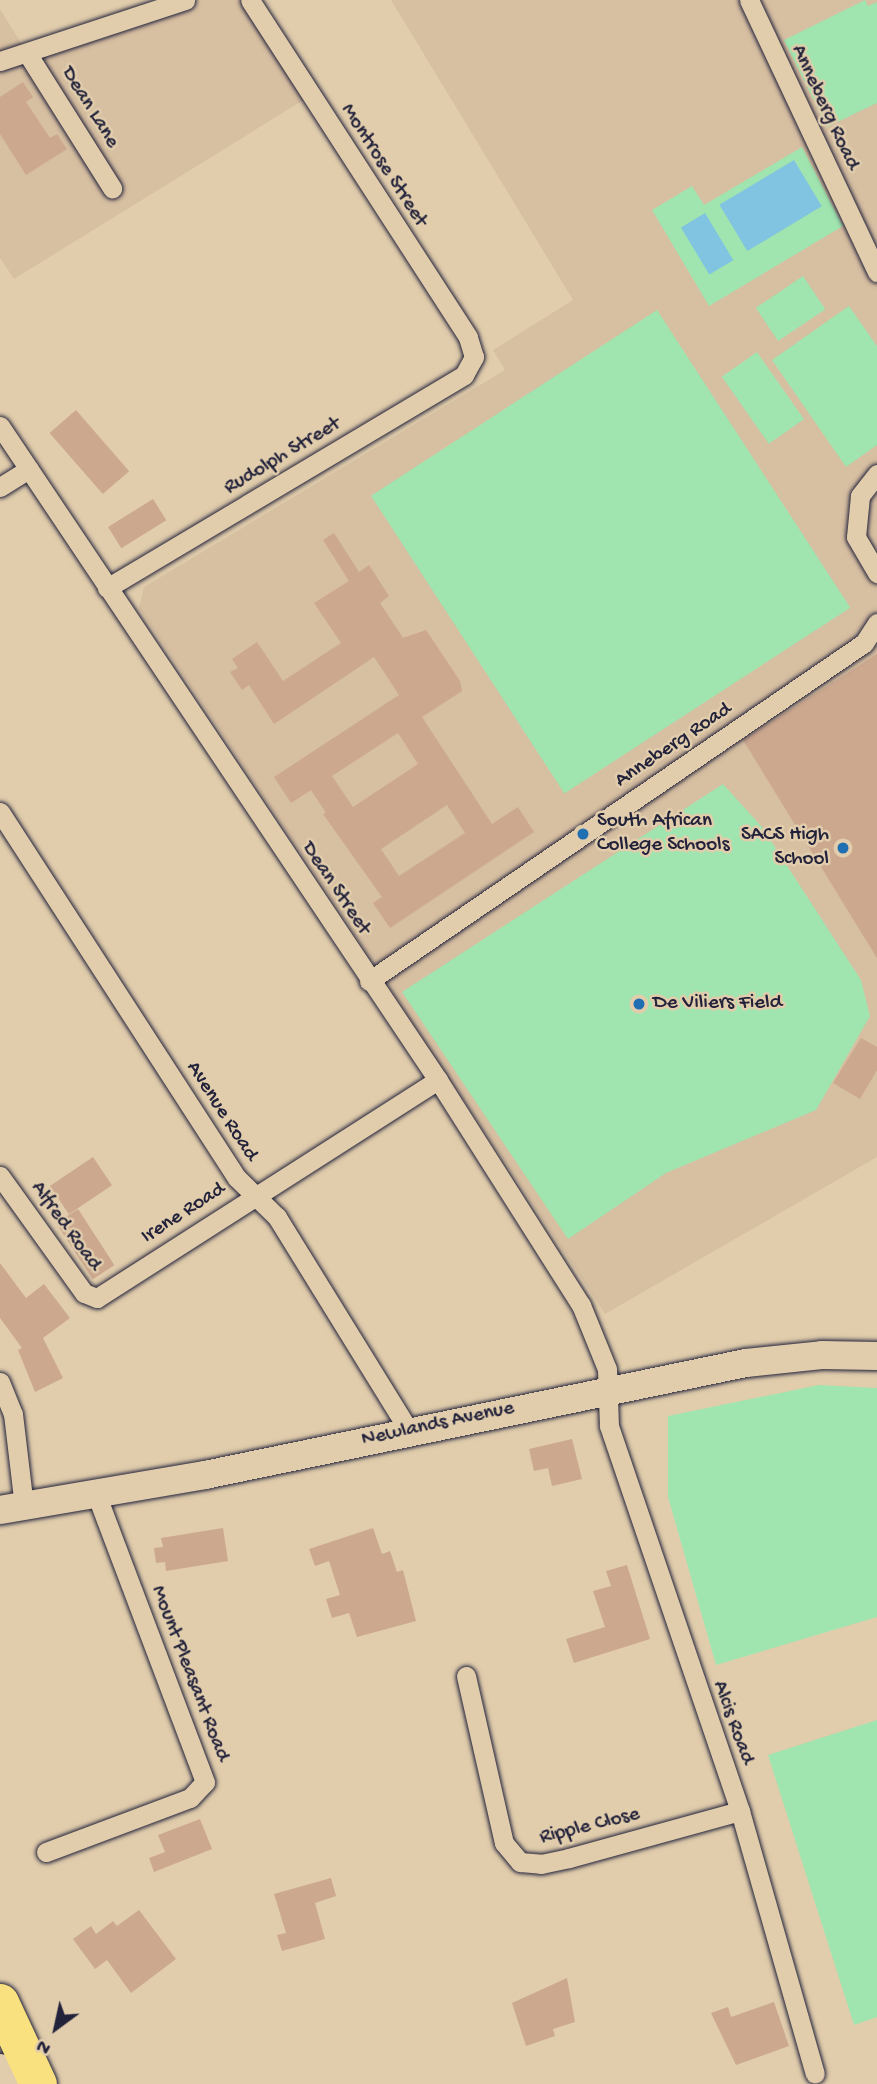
<!DOCTYPE html>
<style>
body{margin:0}
#map{position:relative;width:877px;height:2084px;overflow:hidden;background:#e1cdac;font-family:"Gochi Hand",sans-serif}
div>[style]{position:absolute}
.built>*{inset:0;background:#d7bfa1}
.green>*{inset:0;background:#a0e4af;transform-origin:0 0}
.water>*{inset:0;background:#80c4e1;transform-origin:0 0}
.building>*{inset:0;background:#cca88f;transform-origin:0 0}
.roads{filter:drop-shadow(0 0 2px #22223b) drop-shadow(0 0 2px #22223b)}
.street>*{height:19px;margin:-9.5px;padding:0 9.5px;transform-origin:9.5px;border-radius:9.5px;background:#e1cdac}
.secondary>*{height:28px;margin:-14px;padding:0 14px;transform-origin:14px;border-radius:14px;background:#e1cdac}
.highway>*{height:37px;margin:-18.5px;padding:0 18.5px;transform-origin:18.5px;border-radius:18.5px;background:#fae180}
.dots>*{width:19px;height:19px;translate:-50% -50%;box-sizing:border-box;border:4px solid #e1cdac;border-radius:50%}
span{translate:-50% -50%;white-space:nowrap;text-align:center;line-height:1.15;-webkit-text-stroke:5px #e1cdac;paint-order:stroke}
.street-label{font-size:21px;color:#22223b}
.poi-label{font-size:21px;color:#22223b}
.left{translate:0 -50%;text-align:left}
.right{translate:-100% -50%;text-align:right}
.north{position:absolute;left:21px;top:1993px;width:70px;height:70px;-webkit-text-stroke:5px #e1cdac;paint-order:stroke;rotate:213deg;font-size:19px;font-weight:700;line-height:28px;text-align:center;color:#22223b}
.north::after{content:'';display:block;margin:auto;width:24px;height:32px;background:#22223b;clip-path:polygon(50% 0,100% 100%,50% 72%,0 100%)}
</style>
<div id="map">
<div class="built">
<div style="clip-path:polygon(185px 0,250px 0,310px 96px,14px 279px,0 258px,0 9px,27px 53px)"></div>
<div style="clip-path:polygon(391px 0,877px 0,877px 1157px,605px 1314px,139px 608px,144px 587px,505px 370px,493px 350px,573px 300px)"></div>
</div>
<div class="green">
<div style="clip-path:polygon(865px 0,868px 6px,877px 2px,877px 103px,827px 127px,784px 40px)"></div>
<div style="clip-path:polygon(802px 147px,843px 226px,709px 306px,652px 210px,692px 186px,704px 205px)"></div>
<div style="left:803px;top:276px;width:40px;height:57px;rotate:56deg"></div>
<div style="clip-path:polygon(849px 306px,877px 346px,877px 445px,846px 467px,772px 360px)"></div>
<div style="left:657px;top:310px;width:355px;height:341px;rotate:57deg"></div>
<div style="left:757px;top:352px;width:82px;height:43px;rotate:55deg"></div>
<div style="clip-path:polygon(723px 784px,762px 827px,861px 980px,870px 1016px,816px 1110px,666px 1173px,568px 1239px,402px 992px)"></div>
<div style="clip-path:polygon(819px 1385px,877px 1388px,877px 1617px,716px 1665px,668px 1497px,668px 1416px)"></div>
<div style="clip-path:polygon(877px 1720px,877px 2017px,854px 2025px,768px 1755px)"></div>
</div>
<div class="water">
<div style="left:794px;top:160px;width:54px;height:87px;rotate:59deg"></div>
<div style="left:705px;top:213px;width:55px;height:28px;rotate:59deg"></div>
</div>
<div class="building">
<div style="clip-path:polygon(23px 82px,33px 97px,26px 102px,50px 138px,57px 134px,67px 149px,26px 175px,0 134px,0 97px)"></div>
<div style="left:76px;top:410px;width:81px;height:35px;rotate:49deg"></div>
<div style="left:153px;top:499px;width:25px;height:53px;rotate:58deg"></div>
<div style="clip-path:polygon(evenodd,334px 533px,359px 572px,369px 565px,389px 596px,380px 603px,403px 638px,426px 630px,460px 681px,462px 691px,422px 717px,492px 824px,518px 807px,534px 832px,390px 928px,373px 903px,382px 897px,323px 814px,326px 813px,311px 790px,291px 803px,274px 777px,399px 695px,374px 657px,274px 724px,249px 685px,242px 690px,230px 672px,238px 668px,232px 659px,257px 642px,283px 681px,341px 643px,314px 603px,349px 581px,323px 540px,334px 533px,398px 733px,418px 764px,353px 807px,332px 776px,398px 733px,334px 533px,447px 805px,465px 833px,399px 876px,381px 849px,447px 805px)"></div>
<div style="clip-path:polygon(877px 654px,877px 958px,743px 740px)"></div>
<div style="clip-path:polygon(861px 1038px,877px 1047px,877px 1070px,860px 1099px,833px 1083px)"></div>
<div style="left:93px;top:1157px;width:34px;height:52px;rotate:56deg"></div>
<div style="left:78px;top:1209px;width:67px;height:26px;rotate:57deg"></div>
<div style="clip-path:polygon(0 1263px,26px 1298px,44px 1284px,70px 1318px,43px 1338px,63px 1378px,35px 1392px,18px 1350px,22px 1348px,0 1318px)"></div>
<div style="clip-path:polygon(572px 1439px,582px 1479px,552px 1486px,548px 1468px,534px 1471px,529px 1449px)"></div>
<div style="clip-path:polygon(223px 1528px,228px 1561px,166px 1571px,165px 1562px,156px 1563px,154px 1548px,163px 1547px,161px 1538px)"></div>
<div style="clip-path:polygon(373px 1528px,382px 1554px,390px 1551px,397px 1572px,403px 1570px,416px 1621px,357px 1637px,349px 1613px,332px 1618px,326px 1599px,340px 1595px,329px 1561px,315px 1566px,309px 1549px)"></div>
<div style="clip-path:polygon(627px 1565px,650px 1639px,574px 1663px,566px 1639px,605px 1627px,593px 1591px,611px 1586px,606px 1571px)"></div>
<div style="clip-path:polygon(200px 1819px,212px 1849px,154px 1872px,149px 1858px,165px 1852px,158px 1835px)"></div>
<div style="clip-path:polygon(331px 1878px,336px 1896px,315px 1903px,325px 1939px,282px 1951px,277px 1935px,286px 1933px,274px 1894px)"></div>
<div style="clip-path:polygon(139px 1910px,176px 1959px,131px 1993px,107px 1960px,95px 1969px,73px 1939px,91px 1926px,96px 1934px,113px 1921px,117px 1926px)"></div>
<div style="clip-path:polygon(567px 1978px,575px 2022px,553px 2029px,555px 2036px,526px 2046px,512px 2003px)"></div>
<div style="clip-path:polygon(774px 2002px,789px 2046px,736px 2065px,711px 2013px,728px 2007px,731px 2017px)"></div>
</div>
<div class="roads">
<div class="street">
<div style="left:749px;top:0;width:301px;rotate:64.8deg"></div>
<div style="left:27px;top:53px;width:160px;rotate:57.8deg"></div>
<div style="left:0;top:61px;width:195px;rotate:-18.2deg"></div>
<div style="left:0;top:426px;width:787px;rotate:56.19deg"></div>
<div style="left:438px;top:1080px;width:267px;rotate:57.6deg"></div>
<div style="left:581px;top:1305px;width:69px;rotate:67.9deg"></div>
<div style="left:607px;top:1369px;width:57px;rotate:88deg"></div>
<div style="left:609px;top:1426px;width:407px;rotate:71.2deg"></div>
<div style="left:740px;top:1811px;width:273px;rotate:74.1deg"></div>
<div style="left:877px;top:474px;width:28px;rotate:128deg"></div>
<div style="left:860px;top:496px;width:41px;rotate:95.6deg"></div>
<div style="left:856px;top:537px;width:42px;rotate:59.7deg"></div>
<div style="left:0;top:487px;width:34px;rotate:-32deg"></div>
<div style="left:107px;top:588px;width:416px;rotate:-30.8deg"></div>
<div style="left:464px;top:375px;width:21px;rotate:-61deg"></div>
<div style="left:474px;top:357px;width:21px;rotate:-107deg"></div>
<div style="left:468px;top:337px;width:401px;rotate:-122.9deg"></div>
<div style="left:0;top:812px;width:436px;rotate:57.1deg"></div>
<div style="left:237px;top:1178px;width:56px;rotate:44.3deg"></div>
<div style="left:277px;top:1217px;width:251px;rotate:58.3deg"></div>
<div style="left:369px;top:981px;width:599px;rotate:-34.33deg"></div>
<div style="left:864px;top:643px;width:24px;rotate:-57deg"></div>
<div style="left:0;top:1176px;width:144px;rotate:54.3deg"></div>
<div style="left:84px;top:1293px;width:14px;rotate:21deg"></div>
<div style="left:97px;top:1298px;width:405px;rotate:-32.6deg"></div>
<div style="left:0;top:1382px;width:35px;rotate:68deg"></div>
<div style="left:13px;top:1414px;width:93px;rotate:83.2deg"></div>
<div style="left:466px;top:1676px;width:171px;rotate:77.2deg"></div>
<div style="left:504px;top:1843px;width:25px;rotate:50deg"></div>
<div style="left:520px;top:1862px;width:21px;rotate:5deg"></div>
<div style="left:541px;top:1864px;width:29px;rotate:-12deg"></div>
<div style="left:569px;top:1858px;width:177px;rotate:-15.4deg"></div>
<div style="left:46px;top:1852px;width:154px;rotate:-20.6deg"></div>
<div style="left:190px;top:1798px;width:22px;rotate:-47deg"></div>
<div style="left:205px;top:1782px;width:306px;rotate:-110.7deg"></div>
</div>
<div class="secondary">
<div style="left:0;top:1510px;width:208px;rotate:-9.7deg"></div>
<div style="left:205px;top:1475px;width:552px;rotate:-11.7deg"></div>
<div style="left:746px;top:1363px;width:76px;rotate:-6deg"></div>
<div style="left:822px;top:1355px;width:55px;rotate:1deg"></div>
<div style="left:0;top:2068px;width:17px;rotate:66deg"></div>
</div>
<div class="highway">
<div style="left:0;top:2002px;width:90px;rotate:65.1deg"></div>
</div>
</div>
<div class="dots">
<div style="left:583px;top:834px;background:#1f6fb2"></div>
<div style="left:843px;top:848px;background:#1f6fb2"></div>
<div style="left:639px;top:1004px;background:#1f6fb2"></div>
</div>
<div class="street-label">
<span style="left:89px;top:108px;rotate:58deg">Dean Lane</span>
<span style="left:824px;top:108px;rotate:65deg">Anneberg Road</span>
<span style="left:383px;top:166px;rotate:57deg">Montrose Street</span>
<span style="left:283px;top:457px;rotate:-31deg">Rudolph Street</span>
<span style="left:674px;top:746px;rotate:-34deg">Anneberg Road</span>
<span style="left:335px;top:889px;rotate:56deg">Dean Street</span>
<span style="left:221px;top:1112px;rotate:57deg">Avenue Road</span>
<span style="left:184px;top:1214px;rotate:-33deg">Irene Road</span>
<span style="left:65px;top:1227px;rotate:54deg">Alfred Road</span>
<span style="left:438px;top:1425px;rotate:-12deg">Newlands Avenue</span>
<span style="left:189px;top:1674px;rotate:69deg">Mount Pleasant Road</span>
<span style="left:732px;top:1723px;rotate:70deg">Alcis Road</span>
<span style="left:590px;top:1827px;rotate:-14deg">Ripple Close</span>
</div>
<div class="poi-label">
<span class="left" style="left:597px;top:834px">South African<br>College Schools</span>
<span class="right" style="left:829px;top:848px">SACS High<br>School</span>
<span class="left" style="left:653px;top:1004px">De Viliers Field</span>
</div>
<div class="north">N</div>
</div>
